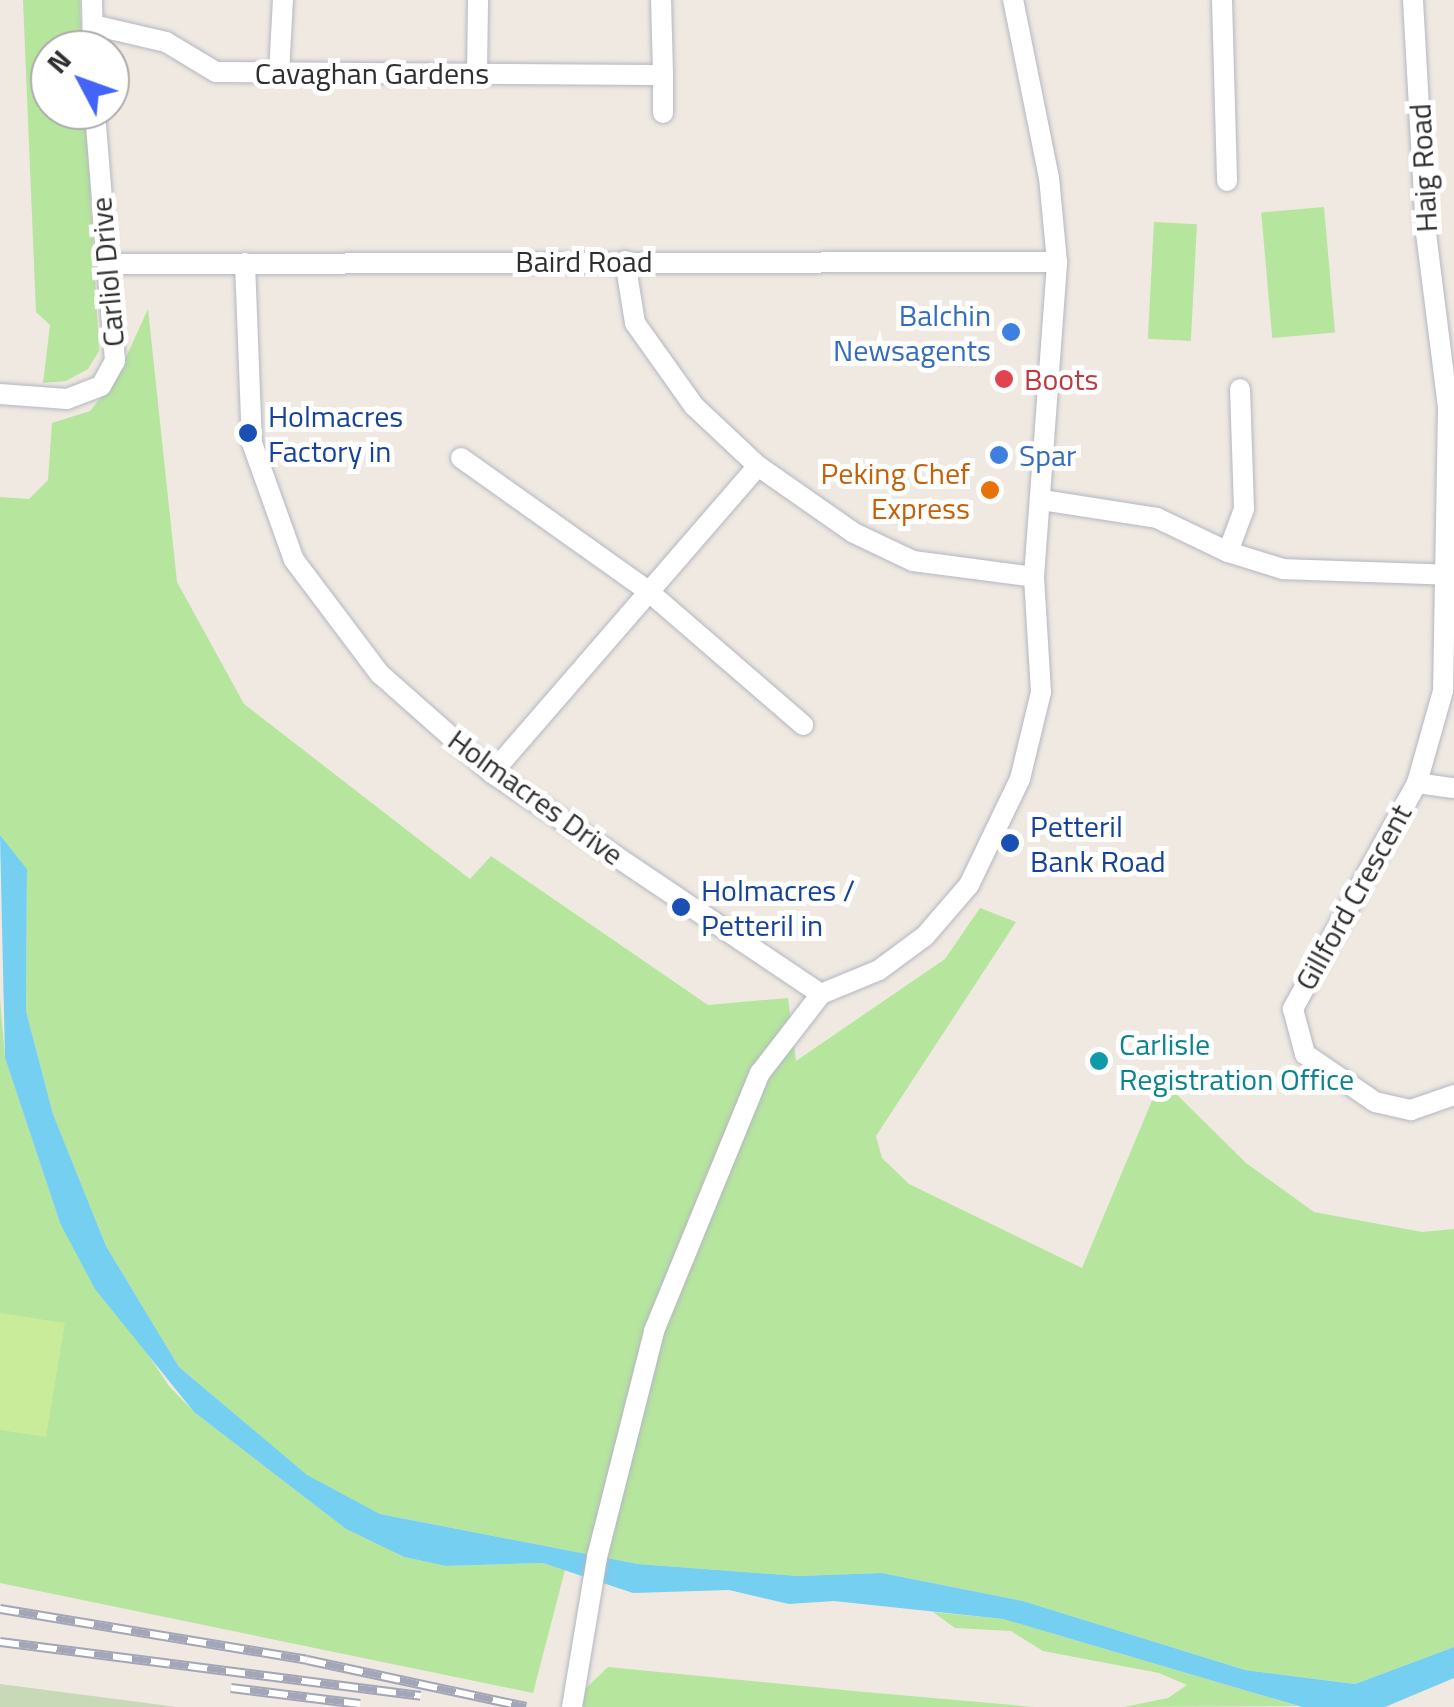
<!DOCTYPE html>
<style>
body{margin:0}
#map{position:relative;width:1454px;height:1707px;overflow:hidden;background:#efe9e1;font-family:"Titillium Web",sans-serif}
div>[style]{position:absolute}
.green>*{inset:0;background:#b6e59e;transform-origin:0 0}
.cemetery>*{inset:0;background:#c8d9b8}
.pitch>*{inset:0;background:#c9ec9a}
.water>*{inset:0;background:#75cff0}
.roads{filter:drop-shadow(0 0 2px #b4b7c1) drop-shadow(0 0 2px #b4b7c1)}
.minor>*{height:20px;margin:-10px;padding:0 10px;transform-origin:10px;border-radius:10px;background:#fff}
.rail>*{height:10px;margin-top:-5px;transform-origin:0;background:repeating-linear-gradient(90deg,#fff 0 19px,#a3a6b8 0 38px);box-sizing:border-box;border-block:2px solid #a3a6b8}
.dots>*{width:28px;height:28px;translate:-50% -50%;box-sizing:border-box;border:5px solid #fff;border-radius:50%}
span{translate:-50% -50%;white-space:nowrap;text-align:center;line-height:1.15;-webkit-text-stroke:10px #fff;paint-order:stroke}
.street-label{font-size:30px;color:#2e2e2e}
.shop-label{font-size:30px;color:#366cbe}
.right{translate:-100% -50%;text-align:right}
.left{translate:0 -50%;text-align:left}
.health-label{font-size:30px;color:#be3a42}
.transit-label{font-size:30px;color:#164399}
.food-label{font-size:30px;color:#c56008}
.culture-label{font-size:30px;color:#0d838f}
.north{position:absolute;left:30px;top:30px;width:100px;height:100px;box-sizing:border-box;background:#fff;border:2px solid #ababab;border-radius:50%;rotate:311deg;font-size:28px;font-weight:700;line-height:40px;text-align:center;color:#2e2e2e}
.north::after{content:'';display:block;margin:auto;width:35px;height:45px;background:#4264fb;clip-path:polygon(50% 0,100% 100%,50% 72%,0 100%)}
</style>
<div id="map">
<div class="green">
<div style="clip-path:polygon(23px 0,80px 0,82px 50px,50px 50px,50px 110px,86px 110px,99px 351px,88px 369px,66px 381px,43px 383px,50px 325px,36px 312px)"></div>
<div style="left:1324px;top:207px;width:126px;height:63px;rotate:85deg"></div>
<div style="left:1154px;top:222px;width:43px;height:117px;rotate:3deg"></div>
<div style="clip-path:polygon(148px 309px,177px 582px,244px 704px,470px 879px,491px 856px,708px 1005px,788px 998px,796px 1061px,945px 959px,980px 908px,1016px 922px,876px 1136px,882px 1158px,909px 1184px,1082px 1268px,1161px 1079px,1246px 1163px,1314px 1212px,1422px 1232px,1454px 1229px,1454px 1647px,1355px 1684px,1245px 1670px,1023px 1601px,882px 1573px,798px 1576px,638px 1564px,380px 1514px,306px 1475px,179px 1367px,106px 1246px,53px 1114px,26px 1011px,27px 869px,0 835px,0 497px,29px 499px,48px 480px,52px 423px,90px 411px,117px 377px)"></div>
<div style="clip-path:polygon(0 998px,5px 1058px,60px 1223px,169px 1386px,194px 1412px,346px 1529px,404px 1557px,446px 1566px,543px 1563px,565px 1570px,533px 1693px,0 1583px)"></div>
<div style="clip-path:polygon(933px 1612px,1003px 1619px,1298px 1706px,1124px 1707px,1168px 1698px,1187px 1685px,1159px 1673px,1043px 1651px,1011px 1631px,955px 1628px)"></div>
<div style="clip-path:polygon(608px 1667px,854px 1691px,1034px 1707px,580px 1707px,583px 1691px)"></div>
</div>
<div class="cemetery">
<div style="clip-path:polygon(0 1684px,177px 1707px,0 1707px)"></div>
</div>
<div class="pitch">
<div style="clip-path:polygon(0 1313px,65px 1323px,46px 1437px,0 1430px)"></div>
</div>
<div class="water">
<div style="clip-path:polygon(0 835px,27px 869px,26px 1011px,53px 1114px,106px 1246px,179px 1367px,307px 1475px,380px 1514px,638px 1564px,798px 1576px,882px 1573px,1023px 1601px,1245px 1670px,1355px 1684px,1454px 1647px,1454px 1678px,1385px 1707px,1302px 1707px,1003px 1619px,834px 1601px,789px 1604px,729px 1590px,633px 1593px,543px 1563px,446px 1566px,404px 1557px,346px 1529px,194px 1412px,95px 1289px,60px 1223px,5px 1058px)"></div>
</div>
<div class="roads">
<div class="minor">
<div style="left:92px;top:0;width:50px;rotate:88.9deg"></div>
<div style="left:1222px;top:0;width:181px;rotate:88.4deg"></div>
<div style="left:1413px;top:0;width:233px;rotate:86.8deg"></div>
<div style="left:1426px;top:233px;width:176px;rotate:82.8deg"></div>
<div style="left:1448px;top:408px;width:283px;rotate:91deg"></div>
<div style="left:1443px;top:691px;width:96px;rotate:105.8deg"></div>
<div style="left:1417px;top:783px;width:258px;rotate:118.8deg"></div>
<div style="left:1293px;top:1009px;width:47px;rotate:75.1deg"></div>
<div style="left:1305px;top:1054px;width:85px;rotate:34.4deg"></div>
<div style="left:1375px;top:1102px;width:37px;rotate:13deg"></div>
<div style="left:1411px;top:1110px;width:46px;rotate:-19.2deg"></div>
<div style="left:93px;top:25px;width:75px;rotate:13.1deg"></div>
<div style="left:166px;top:42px;width:58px;rotate:31deg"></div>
<div style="left:216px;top:72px;width:438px;rotate:0.4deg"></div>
<div style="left:654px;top:75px;width:9px;rotate:-6deg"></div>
<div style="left:663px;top:74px;width:74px;rotate:-91.5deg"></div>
<div style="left:279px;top:73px;width:73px;rotate:-86.9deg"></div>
<div style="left:477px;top:74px;width:74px;rotate:-89.2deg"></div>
<div style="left:663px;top:74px;width:39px;rotate:90deg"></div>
<div style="left:625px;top:261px;width:63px;rotate:80.8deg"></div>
<div style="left:635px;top:323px;width:102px;rotate:54.6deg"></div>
<div style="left:694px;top:406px;width:88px;rotate:43.2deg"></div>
<div style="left:758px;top:466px;width:117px;rotate:34.9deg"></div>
<div style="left:854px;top:533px;width:65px;rotate:25.4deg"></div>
<div style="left:913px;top:561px;width:122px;rotate:7.5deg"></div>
<div style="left:245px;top:263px;width:180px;rotate:87.8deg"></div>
<div style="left:252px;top:443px;width:124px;rotate:70.3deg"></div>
<div style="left:294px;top:560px;width:143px;rotate:53deg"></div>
<div style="left:380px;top:674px;width:149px;rotate:41.5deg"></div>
<div style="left:492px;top:773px;width:396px;rotate:33.9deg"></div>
<div style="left:111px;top:264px;width:946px;rotate:-0.12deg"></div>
<div style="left:0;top:394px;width:67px;rotate:4.3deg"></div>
<div style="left:67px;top:399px;width:36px;rotate:-21deg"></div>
<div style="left:101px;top:386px;width:29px;rotate:-61deg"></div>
<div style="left:115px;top:361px;width:252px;rotate:-94.6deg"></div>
<div style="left:461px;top:458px;width:229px;rotate:35.4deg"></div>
<div style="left:648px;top:591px;width:205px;rotate:40.8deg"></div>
<div style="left:1042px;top:500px;width:116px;rotate:8.9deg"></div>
<div style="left:1157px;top:518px;width:79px;rotate:25.6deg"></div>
<div style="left:1228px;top:552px;width:58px;rotate:17.2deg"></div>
<div style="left:1283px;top:569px;width:171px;rotate:2deg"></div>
<div style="left:1228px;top:552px;width:46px;rotate:-69.6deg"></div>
<div style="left:1244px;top:509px;width:120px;rotate:-91.9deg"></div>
<div style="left:492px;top:773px;width:406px;rotate:-49.1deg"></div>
<div style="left:1417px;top:783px;width:37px;rotate:8deg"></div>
<div style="left:572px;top:1707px;width:152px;rotate:-80.5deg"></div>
<div style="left:597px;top:1557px;width:233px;rotate:-75.8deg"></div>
<div style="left:654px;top:1331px;width:279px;rotate:-67.7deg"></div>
<div style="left:760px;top:1073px;width:100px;rotate:-52.3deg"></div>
<div style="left:821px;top:994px;width:63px;rotate:-22.5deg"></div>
<div style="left:879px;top:970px;width:57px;rotate:-36.5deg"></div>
<div style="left:925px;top:936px;width:67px;rotate:-49.2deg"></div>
<div style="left:969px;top:885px;width:118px;rotate:-64.3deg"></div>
<div style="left:1020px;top:779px;width:89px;rotate:-76.4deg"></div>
<div style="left:1041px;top:692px;width:115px;rotate:-93.5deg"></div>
<div style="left:1034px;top:577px;width:316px;rotate:-85.8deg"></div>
<div style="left:1057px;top:262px;width:84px;rotate:-95.4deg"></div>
<div style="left:1049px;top:178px;width:182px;rotate:-101.4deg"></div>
</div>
</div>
<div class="rail">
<div style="left:0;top:1609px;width:311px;rotate:9.4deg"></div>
<div style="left:307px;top:1660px;width:224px;rotate:12.1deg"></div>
<div style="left:0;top:1642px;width:424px;rotate:7.3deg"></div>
<div style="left:231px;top:1688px;width:130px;rotate:7.1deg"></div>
</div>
<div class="dots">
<div style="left:1011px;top:332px;background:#3f7fe0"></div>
<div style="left:1004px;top:379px;background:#e0444e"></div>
<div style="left:248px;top:433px;background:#1a4fb4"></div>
<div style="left:999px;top:455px;background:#3f7fe0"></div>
<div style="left:990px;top:490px;background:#e8710a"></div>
<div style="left:1010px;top:843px;background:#1a4fb4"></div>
<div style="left:681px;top:907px;background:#1a4fb4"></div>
<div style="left:1099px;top:1061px;background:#0f9aa8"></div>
</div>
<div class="street-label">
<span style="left:372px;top:73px">Cavaghan Gardens</span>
<span style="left:1423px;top:168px;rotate:-93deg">Haig Road</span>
<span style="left:584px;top:261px">Baird Road</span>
<span style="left:107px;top:272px;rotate:-95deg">Carliol Drive</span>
<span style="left:536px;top:797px;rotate:36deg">Holmacres Drive</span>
<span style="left:1353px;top:897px;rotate:-61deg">Gillford Crescent</span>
</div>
<div class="shop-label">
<span class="right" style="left:991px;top:332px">Balchin<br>Newsagents</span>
<span class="left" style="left:1019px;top:455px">Spar</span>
</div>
<div class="health-label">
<span class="left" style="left:1024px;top:379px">Boots</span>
</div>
<div class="transit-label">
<span class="left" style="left:268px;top:433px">Holmacres<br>Factory in</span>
<span class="left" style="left:1030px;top:843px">Petteril<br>Bank Road</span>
<span class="left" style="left:701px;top:907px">Holmacres /<br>Petteril in</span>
</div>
<div class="food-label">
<span class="right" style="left:970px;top:490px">Peking Chef<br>Express</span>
</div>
<div class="culture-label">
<span class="left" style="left:1119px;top:1061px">Carlisle<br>Registration Office</span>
</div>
<div class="north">N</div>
</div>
